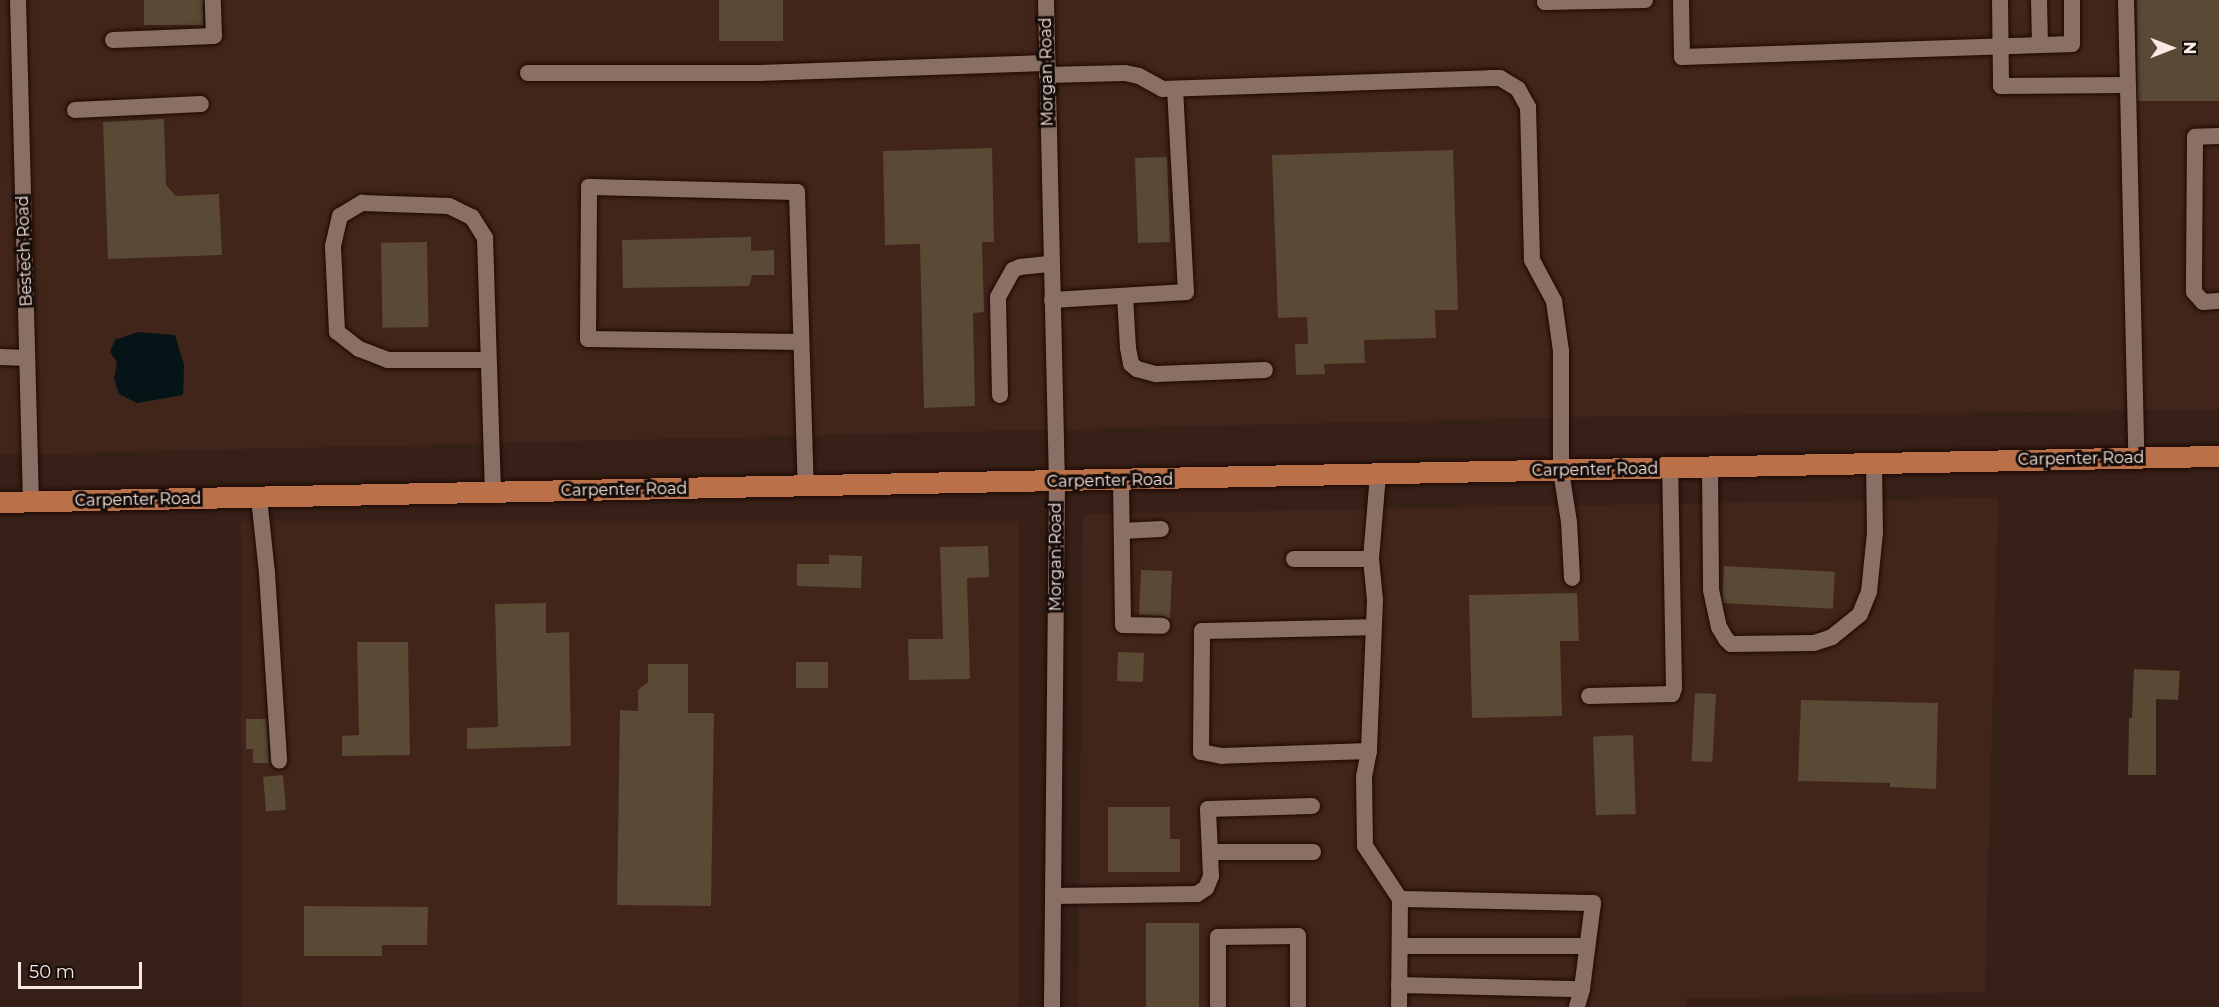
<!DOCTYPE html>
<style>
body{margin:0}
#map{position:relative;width:2219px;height:1007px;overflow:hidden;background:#362017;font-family:Montserrat,sans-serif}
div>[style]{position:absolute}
.built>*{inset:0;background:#42251a;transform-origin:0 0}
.water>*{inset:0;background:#051417}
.building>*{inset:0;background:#594935;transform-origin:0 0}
.roads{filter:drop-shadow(0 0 2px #1d0903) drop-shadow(0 0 2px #1d0903)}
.minor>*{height:16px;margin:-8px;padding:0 8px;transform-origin:8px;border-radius:8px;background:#8a6f65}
.major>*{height:21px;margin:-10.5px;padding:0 10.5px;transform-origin:10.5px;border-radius:10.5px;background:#ba7048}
span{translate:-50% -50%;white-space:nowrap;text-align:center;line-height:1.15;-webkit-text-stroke:6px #160c09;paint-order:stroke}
.street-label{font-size:16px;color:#f8e8e3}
.north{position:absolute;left:2141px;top:18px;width:60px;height:60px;-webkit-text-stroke:4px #160c09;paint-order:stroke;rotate:90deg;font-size:16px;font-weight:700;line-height:24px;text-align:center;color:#f8e8e3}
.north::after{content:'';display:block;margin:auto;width:21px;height:27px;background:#f8e8e3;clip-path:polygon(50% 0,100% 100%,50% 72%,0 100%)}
.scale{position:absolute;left:18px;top:962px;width:124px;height:27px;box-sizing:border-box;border:3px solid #f8e8e3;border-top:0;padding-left:8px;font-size:18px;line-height:21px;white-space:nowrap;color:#f8e8e3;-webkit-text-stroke:4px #160c09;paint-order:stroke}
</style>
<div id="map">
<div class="built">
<div style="clip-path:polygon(0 0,2219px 0,2219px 410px,1585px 417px,0 455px)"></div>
<div style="clip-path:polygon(1998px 498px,1985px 992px,1686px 999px,1685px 1007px,1078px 1007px,1083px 514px)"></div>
<div style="left:1019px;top:521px;width:486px;height:778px;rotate:90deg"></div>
</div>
<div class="water">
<div style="clip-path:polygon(138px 332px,175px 335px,184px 365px,183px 395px,137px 403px,119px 394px,114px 379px,117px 362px,110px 352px,115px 340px)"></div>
</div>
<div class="building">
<div style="left:144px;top:0;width:59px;height:25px"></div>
<div style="left:719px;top:0;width:64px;height:41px"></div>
<div style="left:2137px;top:0;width:82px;height:101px"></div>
<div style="clip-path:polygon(164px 119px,166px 185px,176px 196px,219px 194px,222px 255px,108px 259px,103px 122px)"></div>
<div style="clip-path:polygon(992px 148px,994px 242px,982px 242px,984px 312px,973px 313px,975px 406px,924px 408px,920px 244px,885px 245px,883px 151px)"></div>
<div style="clip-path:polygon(1453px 150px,1458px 310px,1435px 310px,1436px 338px,1364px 340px,1365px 363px,1324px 364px,1325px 374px,1296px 375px,1295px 344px,1308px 344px,1307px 317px,1278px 318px,1272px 155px)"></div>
<div style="left:1167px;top:157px;width:85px;height:32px;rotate:88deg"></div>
<div style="clip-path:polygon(751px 237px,751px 251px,774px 250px,774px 275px,752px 275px,749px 286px,623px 288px,622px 240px)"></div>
<div style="left:427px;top:242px;width:85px;height:46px;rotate:89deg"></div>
<div style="clip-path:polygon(988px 546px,989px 577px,967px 578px,970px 679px,909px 680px,908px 639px,943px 639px,940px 547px)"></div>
<div style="clip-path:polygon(829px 555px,862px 556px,861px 588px,797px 586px,797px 564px,829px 564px)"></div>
<div style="left:1724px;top:566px;width:111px;height:37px;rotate:3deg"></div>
<div style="clip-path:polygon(1141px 570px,1172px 571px,1170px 619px,1162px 616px,1139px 615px)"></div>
<div style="clip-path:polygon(1577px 593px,1579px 641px,1560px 641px,1562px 716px,1472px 718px,1469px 595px)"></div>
<div style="clip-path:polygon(546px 603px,546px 633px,569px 632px,571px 746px,467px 749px,467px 728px,498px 727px,495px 604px)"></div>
<div style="clip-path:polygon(357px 642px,408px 642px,410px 755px,342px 756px,342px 736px,359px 735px)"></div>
<div style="left:1118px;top:652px;width:26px;height:29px;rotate:2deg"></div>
<div style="left:796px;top:662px;width:32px;height:26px"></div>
<div style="clip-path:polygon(648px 664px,688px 664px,688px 713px,714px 713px,711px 906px,617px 905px,620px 710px,638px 711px,638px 690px,648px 682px)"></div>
<div style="clip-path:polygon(2134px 669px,2180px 671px,2178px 700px,2156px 699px,2156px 775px,2128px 775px,2129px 718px,2132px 718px)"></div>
<div style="left:1695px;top:693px;width:21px;height:68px;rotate:3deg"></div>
<div style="clip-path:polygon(1801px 700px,1938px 703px,1936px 789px,1890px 787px,1890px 783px,1798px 781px)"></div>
<div style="clip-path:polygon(246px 719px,266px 719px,269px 763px,253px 763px,253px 749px,246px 749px)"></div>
<div style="left:1633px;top:735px;width:79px;height:40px;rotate:88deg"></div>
<div style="left:283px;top:775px;width:35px;height:20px;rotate:85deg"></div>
<div style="clip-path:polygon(1108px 807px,1170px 807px,1170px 839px,1180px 839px,1180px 872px,1108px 872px)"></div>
<div style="clip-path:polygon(304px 906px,428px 907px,427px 945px,382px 945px,382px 956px,304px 956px)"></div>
<div style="left:1199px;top:923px;width:84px;height:53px;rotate:90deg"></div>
</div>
<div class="roads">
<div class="minor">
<div style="left:18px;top:0;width:502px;rotate:88.52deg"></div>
<div style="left:1046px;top:0;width:482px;rotate:88.7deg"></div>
<div style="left:1057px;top:482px;width:525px;rotate:90.55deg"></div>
<div style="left:1545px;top:0;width:2px;rotate:90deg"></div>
<div style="left:1545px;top:2px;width:100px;rotate:-1.1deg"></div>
<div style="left:1681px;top:0;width:57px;rotate:89deg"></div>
<div style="left:1682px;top:57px;width:390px;rotate:-1.9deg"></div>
<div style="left:2072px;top:44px;width:44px;rotate:-90deg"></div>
<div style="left:2000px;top:0;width:86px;rotate:89.3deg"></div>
<div style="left:2001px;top:86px;width:126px;rotate:-0.5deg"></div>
<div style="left:2039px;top:0;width:45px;rotate:88.7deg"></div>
<div style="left:2126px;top:0;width:458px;rotate:88.7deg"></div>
<div style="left:113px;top:40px;width:101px;rotate:-2.3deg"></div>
<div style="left:214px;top:36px;width:36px;rotate:-92deg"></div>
<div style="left:528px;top:73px;width:231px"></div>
<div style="left:759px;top:73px;width:288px;rotate:-2deg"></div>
<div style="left:1047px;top:75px;width:78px;rotate:-1.5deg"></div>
<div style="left:1125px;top:73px;width:14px;rotate:12deg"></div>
<div style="left:1139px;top:76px;width:26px;rotate:29deg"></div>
<div style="left:1162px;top:89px;width:328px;rotate:-1.9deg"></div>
<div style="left:1490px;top:78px;width:10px"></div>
<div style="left:1500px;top:78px;width:21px;rotate:31deg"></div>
<div style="left:1518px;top:89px;width:21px;rotate:61deg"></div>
<div style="left:1528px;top:107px;width:153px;rotate:88.5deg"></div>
<div style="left:1532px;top:260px;width:47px;rotate:61.8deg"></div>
<div style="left:1554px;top:301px;width:50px;rotate:82deg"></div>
<div style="left:1561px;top:351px;width:120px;rotate:90deg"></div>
<div style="left:1561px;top:471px;width:52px;rotate:81.1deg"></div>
<div style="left:1569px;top:522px;width:56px;rotate:86.9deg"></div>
<div style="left:75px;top:110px;width:126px;rotate:-2.7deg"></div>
<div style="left:2219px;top:136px;width:24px;rotate:178deg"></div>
<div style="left:2195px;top:137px;width:155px;rotate:90.4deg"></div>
<div style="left:2194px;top:292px;width:13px;rotate:48deg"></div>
<div style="left:2203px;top:302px;width:16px;rotate:-4deg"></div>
<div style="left:1125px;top:296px;width:52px;rotate:86.7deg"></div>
<div style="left:1128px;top:348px;width:16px;rotate:79deg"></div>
<div style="left:1131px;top:364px;width:8px;rotate:40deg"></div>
<div style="left:1137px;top:369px;width:20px;rotate:15deg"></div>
<div style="left:1156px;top:374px;width:109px;rotate:-2.1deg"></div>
<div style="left:1052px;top:300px;width:134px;rotate:-3.4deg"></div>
<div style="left:1186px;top:292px;width:203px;rotate:-93.1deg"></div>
<div style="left:801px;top:342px;width:213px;rotate:-179.2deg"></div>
<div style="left:588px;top:339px;width:152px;rotate:-89.6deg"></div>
<div style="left:589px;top:187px;width:208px;rotate:1.4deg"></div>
<div style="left:797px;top:192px;width:295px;rotate:88.3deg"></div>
<div style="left:0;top:357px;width:27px;rotate:2deg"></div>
<div style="left:486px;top:360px;width:98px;rotate:180deg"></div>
<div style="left:388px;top:360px;width:31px;rotate:-159deg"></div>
<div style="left:359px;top:349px;width:28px;rotate:-142deg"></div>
<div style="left:337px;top:332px;width:86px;rotate:-92.7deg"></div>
<div style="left:333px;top:246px;width:31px;rotate:-77deg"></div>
<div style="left:340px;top:216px;width:26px;rotate:-31deg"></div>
<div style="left:362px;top:203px;width:87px;rotate:2deg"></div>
<div style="left:449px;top:206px;width:25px;rotate:26deg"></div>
<div style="left:472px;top:217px;width:25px;rotate:58deg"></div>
<div style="left:485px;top:238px;width:255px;rotate:88.2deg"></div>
<div style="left:1000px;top:395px;width:98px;rotate:-91.2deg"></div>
<div style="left:998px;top:297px;width:31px;rotate:-61deg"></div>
<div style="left:1013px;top:270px;width:8px;rotate:-23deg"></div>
<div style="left:1020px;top:267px;width:31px;rotate:-6deg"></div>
<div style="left:1710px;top:467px;width:123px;rotate:89.5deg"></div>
<div style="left:1711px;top:590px;width:38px;rotate:78deg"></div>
<div style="left:1719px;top:627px;width:14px;rotate:60deg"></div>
<div style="left:1726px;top:639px;width:7px;rotate:45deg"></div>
<div style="left:1731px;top:644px;width:83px;rotate:-0.7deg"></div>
<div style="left:1814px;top:643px;width:19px;rotate:-18deg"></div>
<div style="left:1832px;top:637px;width:36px;rotate:-39deg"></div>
<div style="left:1860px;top:614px;width:24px;rotate:-68deg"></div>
<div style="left:1869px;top:592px;width:59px;rotate:-84.2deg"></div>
<div style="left:1875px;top:533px;width:70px;rotate:-90.8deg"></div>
<div style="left:1378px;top:475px;width:84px;rotate:94.8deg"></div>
<div style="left:1371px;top:559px;width:41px;rotate:84.4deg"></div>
<div style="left:1375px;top:600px;width:151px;rotate:92.3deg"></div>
<div style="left:1369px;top:751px;width:25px;rotate:101deg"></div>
<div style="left:1364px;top:776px;width:70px;rotate:89.2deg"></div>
<div style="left:1365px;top:846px;width:64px;rotate:56.6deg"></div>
<div style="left:1400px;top:899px;width:108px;rotate:90.5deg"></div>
<div style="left:1121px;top:481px;width:144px;rotate:89.2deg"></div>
<div style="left:1123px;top:625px;width:39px;rotate:1deg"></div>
<div style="left:259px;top:498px;width:75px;rotate:83.9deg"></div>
<div style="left:267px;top:573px;width:188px;rotate:86.3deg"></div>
<div style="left:1122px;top:531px;width:39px;rotate:-3deg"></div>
<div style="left:1294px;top:559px;width:77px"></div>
<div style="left:1589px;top:696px;width:83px;rotate:-1.4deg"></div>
<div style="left:1672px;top:694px;width:6px;rotate:-72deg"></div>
<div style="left:1674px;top:688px;width:220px;rotate:-91deg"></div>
<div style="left:1369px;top:751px;width:147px;rotate:178.1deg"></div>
<div style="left:1222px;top:756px;width:21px;rotate:-169deg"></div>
<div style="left:1201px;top:752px;width:121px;rotate:-89.5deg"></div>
<div style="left:1202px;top:631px;width:170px;rotate:-1.3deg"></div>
<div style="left:1210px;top:852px;width:103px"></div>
<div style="left:1053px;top:896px;width:144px;rotate:-0.8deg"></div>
<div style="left:1197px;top:894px;width:11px;rotate:-34deg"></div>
<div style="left:1206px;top:888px;width:13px;rotate:-67deg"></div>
<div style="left:1211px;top:876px;width:67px;rotate:-92.6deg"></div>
<div style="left:1208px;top:809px;width:104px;rotate:-1.7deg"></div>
<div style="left:1400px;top:899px;width:193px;rotate:1.2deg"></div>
<div style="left:1593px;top:903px;width:87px;rotate:97.3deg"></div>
<div style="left:1401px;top:946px;width:185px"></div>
<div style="left:1399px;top:985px;width:183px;rotate:1.3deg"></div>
<div style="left:1582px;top:989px;width:19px;rotate:106deg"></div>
<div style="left:1218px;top:1007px;width:70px;rotate:-90deg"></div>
<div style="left:1218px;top:937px;width:80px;rotate:-0.7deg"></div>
<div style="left:1298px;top:936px;width:71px;rotate:90deg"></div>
</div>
<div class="major">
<div style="left:0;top:502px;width:2219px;rotate:-1.19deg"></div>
</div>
</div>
<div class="street-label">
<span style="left:1047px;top:72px;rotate:-91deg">Morgan Road</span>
<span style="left:25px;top:251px;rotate:-92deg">Bestech Road</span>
<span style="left:2081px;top:459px;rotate:-1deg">Carpenter Road</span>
<span style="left:1595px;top:470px;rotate:-1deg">Carpenter Road</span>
<span style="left:1110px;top:481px;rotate:-1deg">Carpenter Road</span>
<span style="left:624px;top:490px;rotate:-1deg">Carpenter Road</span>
<span style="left:138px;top:500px;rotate:-1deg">Carpenter Road</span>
<span style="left:1056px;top:557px;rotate:-90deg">Morgan Road</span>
</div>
<div class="north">N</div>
<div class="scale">50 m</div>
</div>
